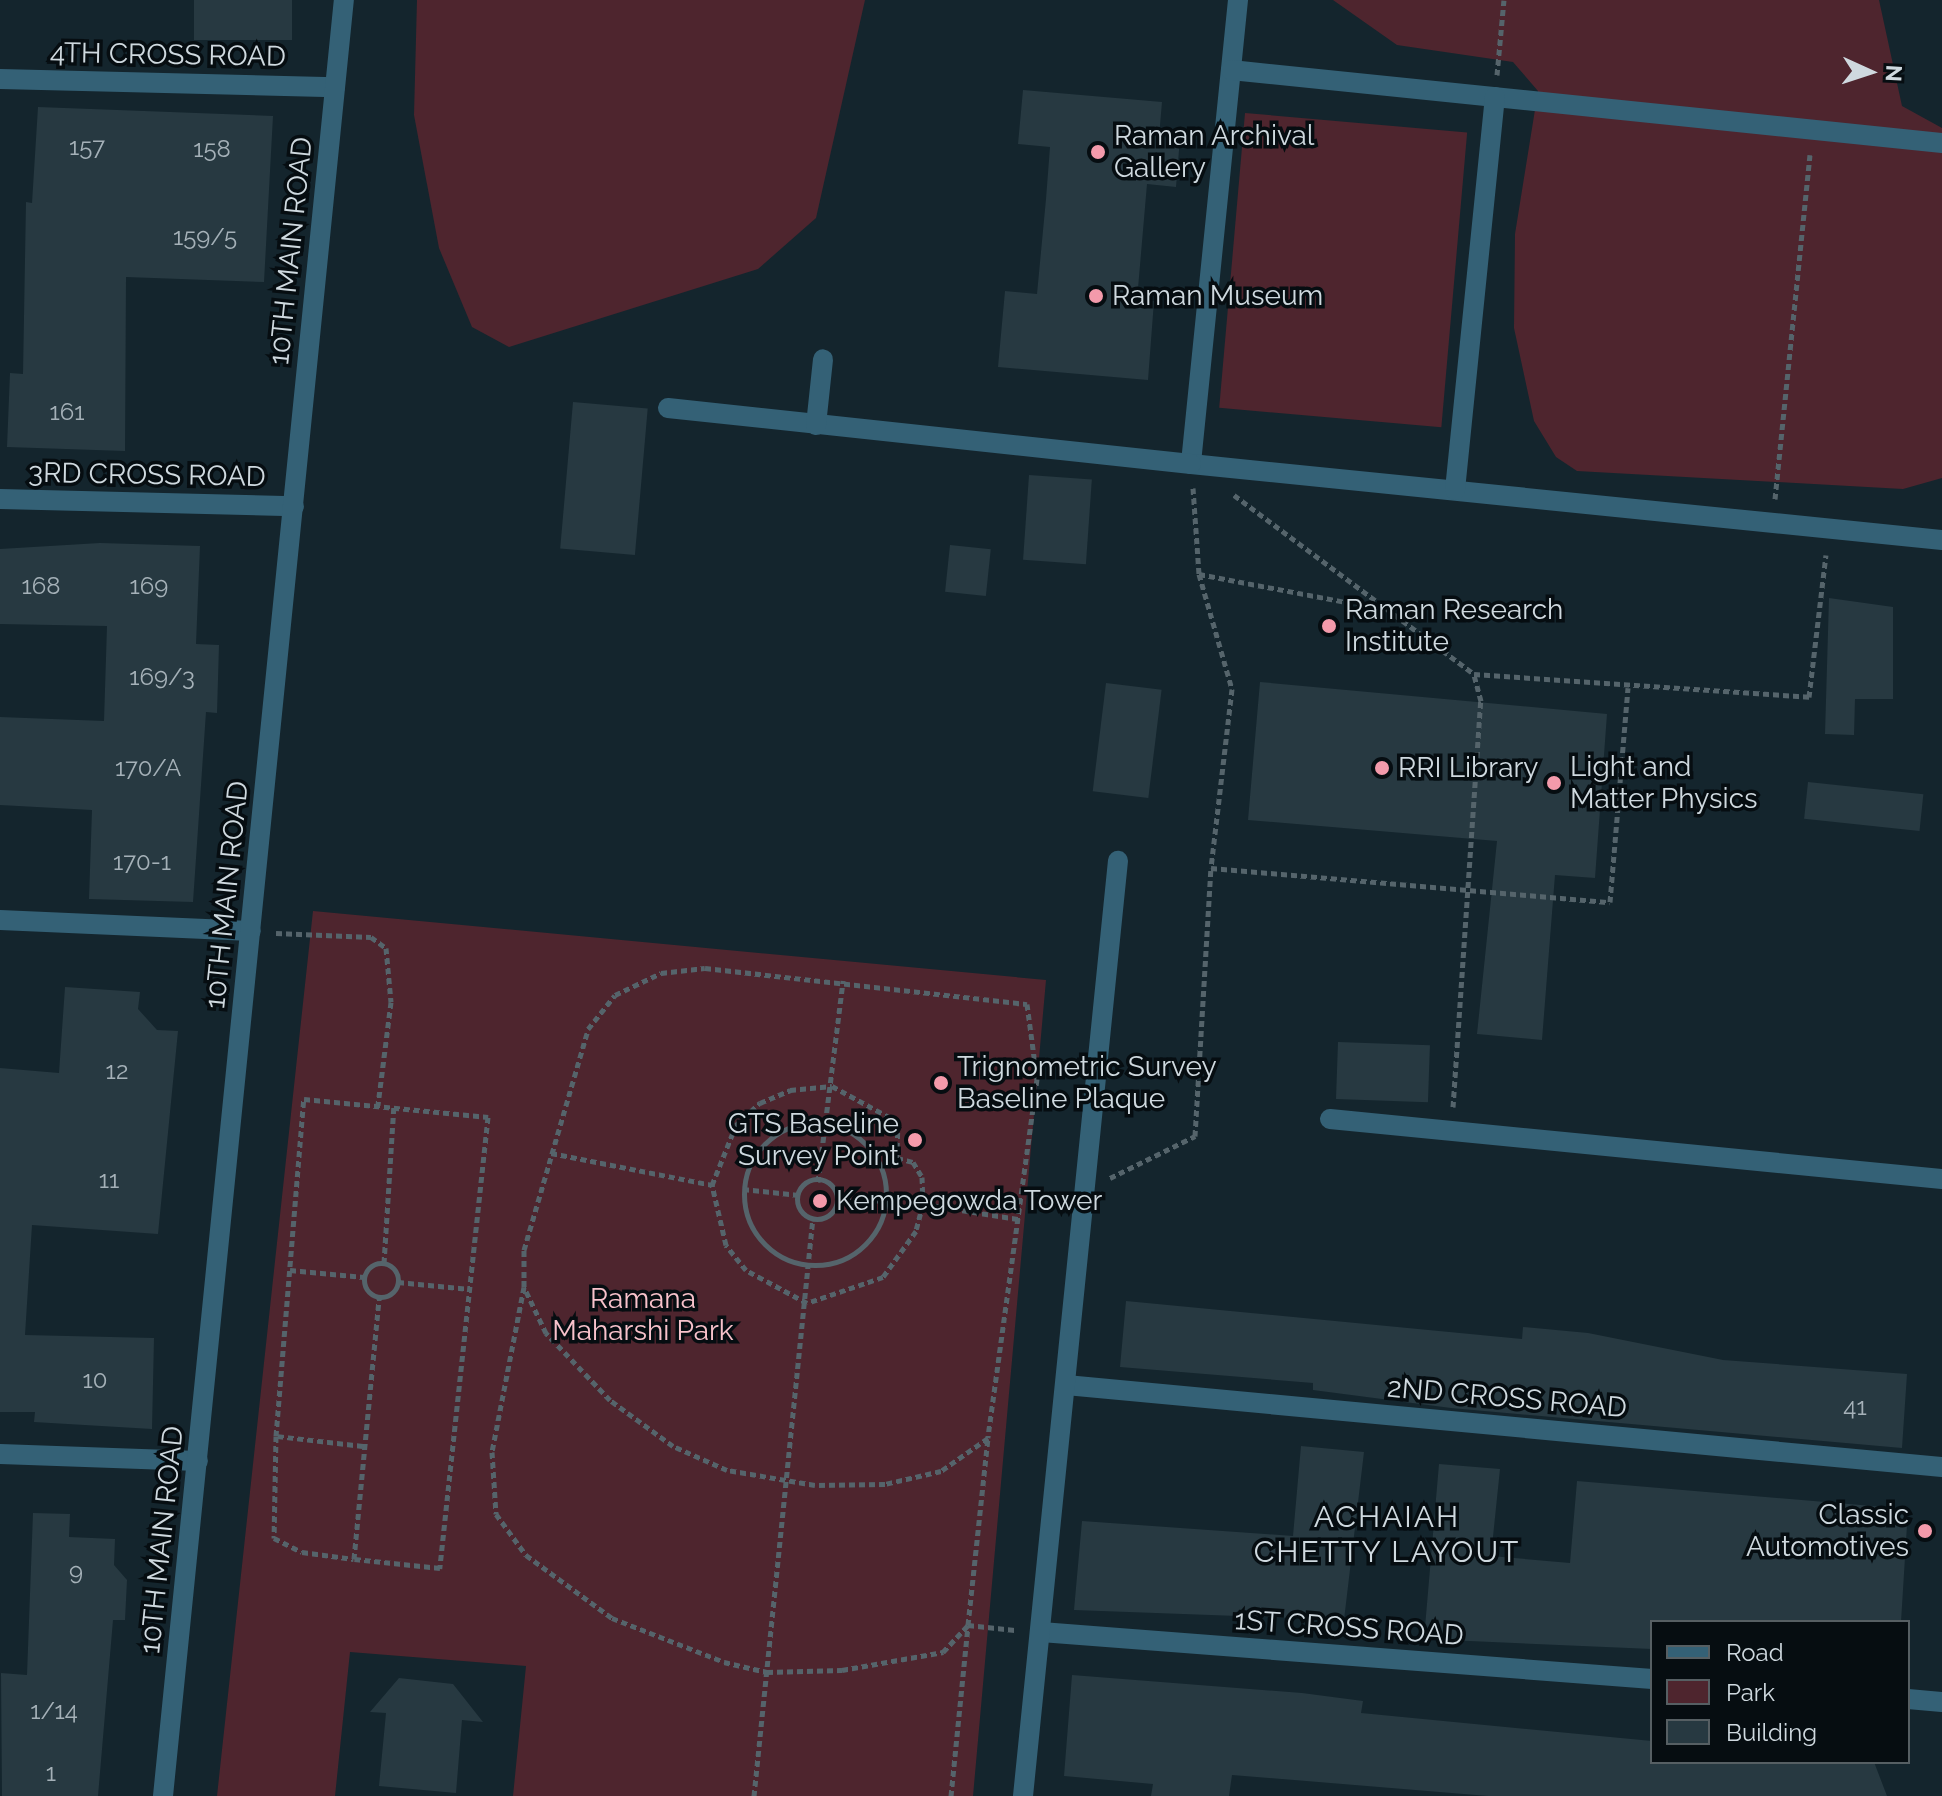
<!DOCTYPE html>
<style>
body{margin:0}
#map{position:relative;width:1942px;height:1796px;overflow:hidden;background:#14252d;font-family:Raleway,sans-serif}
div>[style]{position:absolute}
.green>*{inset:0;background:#4e252e;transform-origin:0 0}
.building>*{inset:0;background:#273941;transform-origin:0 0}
.path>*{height:5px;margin-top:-2.5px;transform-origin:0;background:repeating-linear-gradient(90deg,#55646b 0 6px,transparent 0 10px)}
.path>.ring{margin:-2.5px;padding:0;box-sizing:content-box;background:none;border:5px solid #55646b;border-radius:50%}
.minor>*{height:20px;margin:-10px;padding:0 10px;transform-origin:10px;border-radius:10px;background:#346176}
.dots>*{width:22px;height:22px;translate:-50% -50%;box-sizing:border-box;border:4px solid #060d11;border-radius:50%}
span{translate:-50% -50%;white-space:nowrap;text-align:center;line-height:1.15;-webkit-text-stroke:7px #060d11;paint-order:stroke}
.number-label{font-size:24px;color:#a5b1b8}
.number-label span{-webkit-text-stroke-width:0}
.street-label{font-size:28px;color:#cfd9df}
.poi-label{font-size:28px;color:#cfd9df}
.left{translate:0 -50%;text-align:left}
.right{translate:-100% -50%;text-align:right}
.park-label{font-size:28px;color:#f8c2cb}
.neighbourhood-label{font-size:30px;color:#cfd9df;letter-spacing:2px}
.legend{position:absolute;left:1650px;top:1620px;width:260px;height:144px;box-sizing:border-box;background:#060d11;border:2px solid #565f63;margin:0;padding:10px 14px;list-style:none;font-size:24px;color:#cfd9df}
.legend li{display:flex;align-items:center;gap:16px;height:40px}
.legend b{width:40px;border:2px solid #565f63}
.north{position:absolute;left:1830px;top:32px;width:80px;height:80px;-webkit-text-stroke:6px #060d11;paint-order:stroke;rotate:93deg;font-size:22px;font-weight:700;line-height:32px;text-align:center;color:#cfd9df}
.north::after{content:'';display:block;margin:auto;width:28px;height:36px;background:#cfd9df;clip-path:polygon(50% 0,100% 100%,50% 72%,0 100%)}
</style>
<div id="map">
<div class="green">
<div style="clip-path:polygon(417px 0,865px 0,816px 218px,758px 269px,509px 347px,472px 327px,439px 248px,414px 115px)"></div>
<div style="clip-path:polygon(1333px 0,1879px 0,1902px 106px,1942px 128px,1942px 478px,1903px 489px,1577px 471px,1556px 457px,1534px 421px,1514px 328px,1515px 234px,1538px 91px,1513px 62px,1397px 45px)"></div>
<div style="left:1245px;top:113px;width:223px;height:296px;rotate:5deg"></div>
<div style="clip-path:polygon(313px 911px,1046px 980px,973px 1796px,513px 1796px,526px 1666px,350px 1652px,335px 1796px,217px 1796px)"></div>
</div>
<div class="building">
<div style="left:194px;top:0;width:98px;height:40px"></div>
<div style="clip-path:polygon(1023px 90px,1162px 102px,1159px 137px,1180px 138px,1176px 187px,1147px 184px,1137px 300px,1154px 301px,1148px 380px,998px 367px,1005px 291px,1037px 294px,1046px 199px,1050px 147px,1018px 144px)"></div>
<div style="clip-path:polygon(38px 107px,273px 116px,264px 282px,126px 277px,125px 451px,7px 447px,10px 373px,23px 374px,26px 202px,32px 203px)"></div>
<div style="left:573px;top:402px;width:75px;height:147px;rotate:5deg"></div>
<div style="left:1029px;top:475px;width:63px;height:85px;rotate:4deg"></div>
<div style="clip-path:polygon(100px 543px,200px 546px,196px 644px,219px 645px,217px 713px,206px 712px,193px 902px,89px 899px,92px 810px,0 805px,0 717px,104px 721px,107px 626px,0 624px,0 549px)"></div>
<div style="left:950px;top:545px;width:41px;height:47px;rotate:6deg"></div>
<div style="clip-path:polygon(1829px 598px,1893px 607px,1893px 699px,1855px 699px,1854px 735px,1825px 734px)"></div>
<div style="clip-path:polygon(1260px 682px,1607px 714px,1595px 878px,1555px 875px,1542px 1040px,1477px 1034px,1497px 841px,1248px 820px)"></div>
<div style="left:1106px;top:683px;width:56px;height:109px;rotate:7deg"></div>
<div style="left:1808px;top:782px;width:116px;height:37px;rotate:6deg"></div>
<div style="clip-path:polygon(65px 987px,140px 992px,138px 1009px,157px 1030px,178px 1031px,158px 1234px,32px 1225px,25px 1335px,154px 1338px,152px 1429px,34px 1422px,35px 1412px,0 1412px,0 1068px,59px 1073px)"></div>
<div style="left:1338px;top:1042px;width:92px;height:57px;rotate:2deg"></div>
<div style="clip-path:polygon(1126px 1301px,1522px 1339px,1523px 1327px,1588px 1333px,1723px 1360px,1907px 1374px,1902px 1448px,1451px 1408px,1313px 1390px,1313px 1383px,1120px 1367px)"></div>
<div style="clip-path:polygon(1301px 1446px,1364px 1452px,1344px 1620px,1074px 1610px,1082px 1521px,1293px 1536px)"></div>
<div style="clip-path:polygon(1439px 1464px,1500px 1469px,1491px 1556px,1570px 1563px,1577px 1481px,1908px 1509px,1901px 1622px,1652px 1622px,1652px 1649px,1424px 1639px)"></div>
<div style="clip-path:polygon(33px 1513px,70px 1514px,69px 1537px,115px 1539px,114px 1565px,127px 1580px,125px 1620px,113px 1620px,98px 1796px,2px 1796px,1px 1673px,27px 1675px)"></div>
<div style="clip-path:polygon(1072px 1675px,1302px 1693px,1363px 1701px,1361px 1713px,1652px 1741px,1652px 1762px,1874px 1762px,1887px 1796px,1488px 1796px,1232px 1775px,1229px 1796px,1151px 1796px,1153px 1784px,1064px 1776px)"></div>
<div style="clip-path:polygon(399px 1678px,453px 1684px,483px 1722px,462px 1720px,456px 1793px,379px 1786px,386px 1713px,370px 1712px)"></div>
</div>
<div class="path">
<div style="left:1497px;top:75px;width:75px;rotate:-84.7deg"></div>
<div style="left:1193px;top:488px;width:86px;rotate:86deg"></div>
<div style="left:1199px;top:574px;width:120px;rotate:74deg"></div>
<div style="left:1232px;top:689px;width:180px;rotate:96.7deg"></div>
<div style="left:1211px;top:868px;width:400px;rotate:4.9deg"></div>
<div style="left:1610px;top:902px;width:215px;rotate:-85.2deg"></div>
<div style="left:1234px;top:495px;width:299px;rotate:36.7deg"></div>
<div style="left:1474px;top:674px;width:336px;rotate:3.9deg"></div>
<div style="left:1809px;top:697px;width:143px;rotate:-83.2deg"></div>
<div style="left:1775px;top:499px;width:346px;rotate:-84.2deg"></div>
<div style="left:1199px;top:574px;width:186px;rotate:10.8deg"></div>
<div style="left:276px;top:933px;width:95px;rotate:2.4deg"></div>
<div style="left:371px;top:937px;width:19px;rotate:36deg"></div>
<div style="left:386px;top:948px;width:54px;rotate:84.7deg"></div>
<div style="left:391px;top:1002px;width:104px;rotate:97.2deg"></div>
<div style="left:705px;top:968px;width:324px;rotate:6.4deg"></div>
<div style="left:1027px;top:1004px;width:76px;rotate:82.4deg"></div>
<div style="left:1037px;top:1079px;width:362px;rotate:97.8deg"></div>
<div style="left:988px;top:1438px;width:57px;rotate:144.9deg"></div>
<div style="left:941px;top:1471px;width:57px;rotate:166.9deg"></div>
<div style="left:885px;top:1484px;width:70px;rotate:179.2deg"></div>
<div style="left:815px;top:1485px;width:89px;rotate:-170.3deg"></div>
<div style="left:727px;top:1470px;width:59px;rotate:-156deg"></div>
<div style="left:673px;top:1446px;width:78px;rotate:-143.9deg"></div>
<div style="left:610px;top:1400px;width:93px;rotate:-133.7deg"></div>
<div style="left:546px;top:1333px;width:51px;rotate:-115.6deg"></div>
<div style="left:524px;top:1287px;width:37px;rotate:-90deg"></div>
<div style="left:524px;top:1250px;width:230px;rotate:-73.8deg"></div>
<div style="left:588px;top:1029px;width:43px;rotate:-51.5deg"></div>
<div style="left:615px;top:995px;width:51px;rotate:-25.6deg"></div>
<div style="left:661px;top:973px;width:44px;rotate:-6.5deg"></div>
<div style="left:832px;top:1086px;width:75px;rotate:28.6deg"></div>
<div style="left:898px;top:1122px;width:36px;rotate:92deg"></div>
<div style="left:897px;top:1158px;width:16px;rotate:14deg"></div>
<div style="left:913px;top:1162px;width:17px;rotate:59deg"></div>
<div style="left:922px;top:1177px;width:27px;rotate:88deg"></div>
<div style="left:923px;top:1204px;width:28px;rotate:105deg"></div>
<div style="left:916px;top:1231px;width:57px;rotate:125.7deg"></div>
<div style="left:883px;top:1277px;width:80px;rotate:161.1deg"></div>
<div style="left:807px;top:1303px;width:69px;rotate:-151.6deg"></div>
<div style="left:746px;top:1270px;width:32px;rotate:-129deg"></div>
<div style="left:726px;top:1245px;width:62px;rotate:-103.1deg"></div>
<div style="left:712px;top:1185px;width:65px;rotate:-68.2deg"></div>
<div style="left:736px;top:1125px;width:33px;rotate:-43deg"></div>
<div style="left:760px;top:1103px;width:33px;rotate:-23deg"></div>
<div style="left:790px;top:1090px;width:42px;rotate:-5.4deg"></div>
<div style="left:1453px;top:1107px;width:407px;rotate:-86.1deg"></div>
<div style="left:1481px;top:701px;width:28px;rotate:-105deg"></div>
<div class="ring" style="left:744px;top:1123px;width:137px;height:137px"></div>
<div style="left:551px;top:1153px;width:164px;rotate:11.2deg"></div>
<div style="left:1110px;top:1178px;width:95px;rotate:-26.3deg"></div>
<div style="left:1195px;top:1136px;width:268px;rotate:-86.6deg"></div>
<div class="ring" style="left:797px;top:1179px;width:35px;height:35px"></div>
<div style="left:818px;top:1182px;width:203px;rotate:-82.9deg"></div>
<div style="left:743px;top:1189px;width:56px;rotate:6.1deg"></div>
<div style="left:835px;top:1198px;width:51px;rotate:3.4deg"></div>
<div style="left:923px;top:1204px;width:96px;rotate:9deg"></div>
<div style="left:384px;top:1263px;width:157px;rotate:-86.4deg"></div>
<div class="ring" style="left:364px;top:1263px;width:29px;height:29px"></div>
<div style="left:290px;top:1270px;width:74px;rotate:5.4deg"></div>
<div style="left:398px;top:1282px;width:72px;rotate:5.6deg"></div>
<div style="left:524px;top:1287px;width:168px;rotate:101deg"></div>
<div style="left:492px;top:1452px;width:62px;rotate:86.3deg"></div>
<div style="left:496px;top:1514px;width:51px;rotate:53.8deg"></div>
<div style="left:526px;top:1555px;width:107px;rotate:36.2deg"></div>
<div style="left:612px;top:1618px;width:120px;rotate:21.4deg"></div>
<div style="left:724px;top:1662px;width:44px;rotate:13.1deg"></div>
<div style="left:767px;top:1672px;width:75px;rotate:-1.5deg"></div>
<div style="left:842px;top:1670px;width:103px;rotate:-10.1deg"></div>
<div style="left:943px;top:1652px;width:37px;rotate:-47deg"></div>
<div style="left:968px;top:1625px;width:187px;rotate:-83.9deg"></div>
<div style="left:276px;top:1436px;width:102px;rotate:91.1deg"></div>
<div style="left:274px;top:1538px;width:31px;rotate:27deg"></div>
<div style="left:302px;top:1552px;width:52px;rotate:7.7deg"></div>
<div style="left:363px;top:1446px;width:88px;rotate:-173.4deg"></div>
<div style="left:276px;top:1436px;width:338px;rotate:-85.3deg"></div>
<div style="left:304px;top:1099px;width:185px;rotate:5.6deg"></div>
<div style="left:488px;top:1117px;width:454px;rotate:96.1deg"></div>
<div style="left:440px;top:1568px;width:86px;rotate:-174deg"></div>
<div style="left:354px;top:1559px;width:263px;rotate:-84.5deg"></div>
<div style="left:754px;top:1796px;width:582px;rotate:-84.18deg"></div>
<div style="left:951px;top:1796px;width:172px;rotate:-84.3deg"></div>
<div style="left:968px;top:1625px;width:47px;rotate:6.1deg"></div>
</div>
<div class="minor">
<div style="left:1238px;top:0;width:466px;rotate:95.8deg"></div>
<div style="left:1191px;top:464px;width:755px;rotate:5.78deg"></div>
<div style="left:1231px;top:70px;width:715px;rotate:5.86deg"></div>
<div style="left:0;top:79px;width:335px;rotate:1.4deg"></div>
<div style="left:668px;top:408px;width:526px;rotate:6.11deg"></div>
<div style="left:816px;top:425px;width:66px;rotate:-83.9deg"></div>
<div style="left:1455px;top:490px;width:395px;rotate:-84.2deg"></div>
<div style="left:0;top:499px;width:294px;rotate:1.4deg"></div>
<div style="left:0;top:920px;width:251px;rotate:2.5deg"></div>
<div style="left:1330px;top:1119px;width:615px;rotate:5.6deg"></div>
<div style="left:1066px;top:1385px;width:880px;rotate:5.35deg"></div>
<div style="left:0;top:1454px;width:198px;rotate:2deg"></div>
<div style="left:1041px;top:1632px;width:613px;rotate:4.4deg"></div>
<div style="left:1908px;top:1699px;width:34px;rotate:5deg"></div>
<div style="left:163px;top:1796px;width:1805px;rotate:-84.25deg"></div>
<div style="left:1023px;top:1796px;width:940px;rotate:-84.2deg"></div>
</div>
<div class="dots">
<div style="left:1098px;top:152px;background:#f39aab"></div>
<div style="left:1096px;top:296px;background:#f39aab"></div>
<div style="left:1329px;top:626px;background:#f39aab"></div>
<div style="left:1382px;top:768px;background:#f39aab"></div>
<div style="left:1554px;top:783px;background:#f39aab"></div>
<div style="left:941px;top:1083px;background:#f39aab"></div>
<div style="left:915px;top:1140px;background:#f39aab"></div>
<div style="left:820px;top:1201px;background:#f39aab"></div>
<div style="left:1925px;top:1531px;background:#f39aab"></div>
</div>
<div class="number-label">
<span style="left:87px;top:147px">157</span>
<span style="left:212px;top:149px">158</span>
<span style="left:205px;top:237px">159/5</span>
<span style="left:67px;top:412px">161</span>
<span style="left:41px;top:586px">168</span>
<span style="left:149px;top:586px">169</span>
<span style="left:162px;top:677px">169/3</span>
<span style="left:148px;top:768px">170/A</span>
<span style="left:142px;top:862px">170-1</span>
<span style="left:117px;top:1071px">12</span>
<span style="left:109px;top:1180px">11</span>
<span style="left:95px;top:1380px">10</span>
<span style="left:1855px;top:1407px">41</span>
<span style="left:76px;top:1572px">9</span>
<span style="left:54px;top:1711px">1/14</span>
<span style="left:51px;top:1773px">1</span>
</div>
<div class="street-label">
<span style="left:168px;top:55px;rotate:1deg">4TH CROSS ROAD</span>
<span style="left:291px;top:251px;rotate:-84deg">10TH MAIN ROAD</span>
<span style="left:147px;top:475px;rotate:1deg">3RD CROSS ROAD</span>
<span style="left:227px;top:895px;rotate:-84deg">10TH MAIN ROAD</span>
<span style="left:1507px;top:1398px;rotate:5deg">2ND CROSS ROAD</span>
<span style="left:162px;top:1540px;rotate:-84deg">10TH MAIN ROAD</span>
<span style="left:1349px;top:1628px;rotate:4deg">1ST CROSS ROAD</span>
</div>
<div class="poi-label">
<span class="left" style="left:1114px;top:152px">Raman Archival<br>Gallery</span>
<span class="left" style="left:1112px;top:296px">Raman Museum</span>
<span class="left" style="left:1345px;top:626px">Raman Research<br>Institute</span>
<span class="left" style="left:1570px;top:783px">Light and<br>Matter Physics</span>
<span class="left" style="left:1398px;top:768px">RRI Library</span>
<span class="left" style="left:957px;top:1083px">Trignometric Survey<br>Baseline Plaque</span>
<span class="right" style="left:899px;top:1140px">GTS Baseline<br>Survey Point</span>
<span class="left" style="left:836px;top:1201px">Kempegowda Tower</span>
<span class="right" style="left:1909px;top:1531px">Classic<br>Automotives</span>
</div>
<div class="park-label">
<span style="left:643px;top:1315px">Ramana<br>Maharshi Park</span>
</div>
<div class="neighbourhood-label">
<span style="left:1387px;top:1534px">ACHAIAH<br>CHETTY LAYOUT</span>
</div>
<ul class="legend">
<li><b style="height:10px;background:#346176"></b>Road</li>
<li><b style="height:22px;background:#4e252e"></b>Park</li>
<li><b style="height:22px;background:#273941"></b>Building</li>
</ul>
<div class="north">N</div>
</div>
